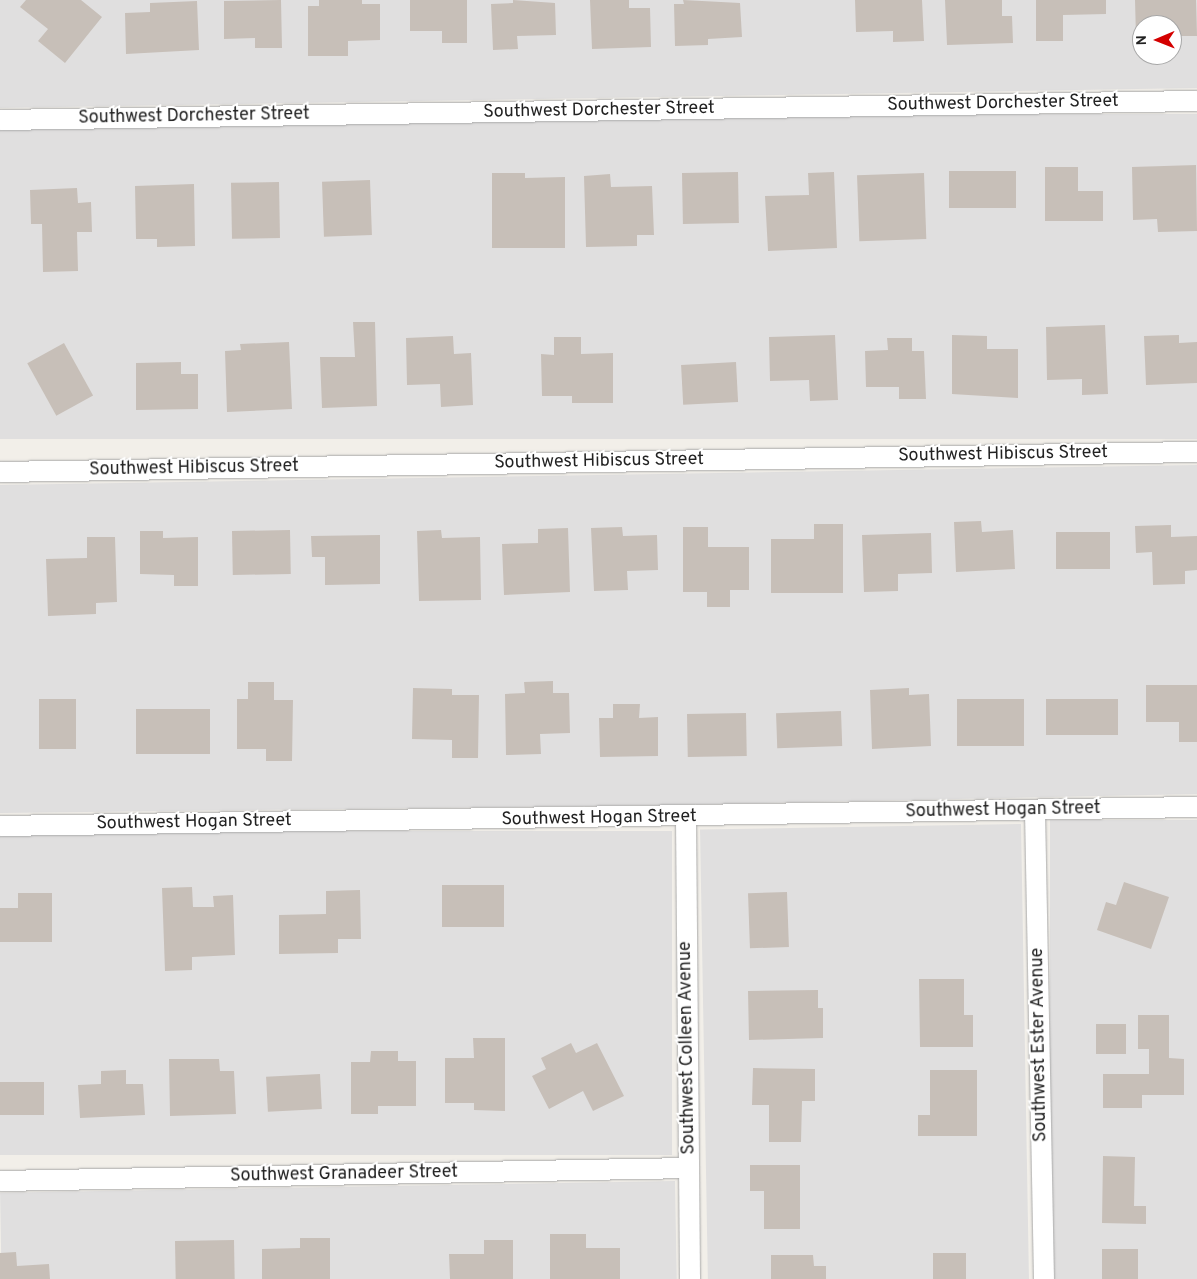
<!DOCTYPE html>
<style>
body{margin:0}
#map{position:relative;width:1197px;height:1279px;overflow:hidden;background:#f2efe9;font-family:Overpass,sans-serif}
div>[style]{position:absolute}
.residential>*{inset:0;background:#e0dfdf;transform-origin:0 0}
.building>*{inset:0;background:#c7bfb8;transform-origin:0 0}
.roads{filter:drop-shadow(0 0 1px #a9a9a9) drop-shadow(0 0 1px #a9a9a9)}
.minor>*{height:20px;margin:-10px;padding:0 10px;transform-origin:10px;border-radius:10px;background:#fff}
span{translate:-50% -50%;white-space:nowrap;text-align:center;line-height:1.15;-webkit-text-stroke:4px #fff;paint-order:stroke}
.street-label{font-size:18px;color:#222}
.north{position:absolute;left:1132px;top:15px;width:50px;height:50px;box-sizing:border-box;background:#fff;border:1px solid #a7a7a7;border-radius:50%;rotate:269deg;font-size:14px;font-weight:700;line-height:20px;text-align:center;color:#222}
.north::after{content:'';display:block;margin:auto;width:18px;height:22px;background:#d40000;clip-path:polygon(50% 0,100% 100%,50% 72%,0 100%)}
</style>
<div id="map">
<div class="residential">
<div style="clip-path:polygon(evenodd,0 0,1197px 0,1197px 88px,0 108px,0 0,1142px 25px,1172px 25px,1172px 55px,1142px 55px,1142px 25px)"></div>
<div style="left:1197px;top:114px;width:325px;height:1197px;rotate:90deg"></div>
<div style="clip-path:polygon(1197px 465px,1197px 794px,671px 805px,0 813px,0 485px)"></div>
<div style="left:1197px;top:820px;width:459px;height:147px;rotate:90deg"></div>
<div style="left:1021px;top:824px;width:455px;height:321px;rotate:89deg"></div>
<div style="left:672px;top:831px;width:324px;height:672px;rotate:90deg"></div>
<div style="left:675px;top:1181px;width:98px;height:675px;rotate:89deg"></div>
</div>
<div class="building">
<div style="clip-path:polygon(26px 0,81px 0,102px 17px,65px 63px,38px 41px,48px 29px,20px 7px)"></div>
<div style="clip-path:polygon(281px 0,282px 48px,255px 48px,255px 38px,224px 39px,224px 1px)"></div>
<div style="clip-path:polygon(319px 0,362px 0,362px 4px,380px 4px,380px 40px,348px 41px,348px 56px,308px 56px,308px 6px,319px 6px)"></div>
<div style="clip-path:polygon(410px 0,467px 0,467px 43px,442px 43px,442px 31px,410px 31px)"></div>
<div style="clip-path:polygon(513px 0,555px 3px,556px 35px,517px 36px,518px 49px,493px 50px,491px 4px,513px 3px)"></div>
<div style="clip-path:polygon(590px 0,629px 0,629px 8px,650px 8px,651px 47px,592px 49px)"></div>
<div style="clip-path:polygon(683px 0,740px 3px,742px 37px,708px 39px,708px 45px,675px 46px,674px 4px,684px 4px)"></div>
<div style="clip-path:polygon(855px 0,922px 0,924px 41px,893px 42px,893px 31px,856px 32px)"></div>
<div style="clip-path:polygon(945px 0,1002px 0,1002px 16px,1012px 16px,1013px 43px,947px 45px)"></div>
<div style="clip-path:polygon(1036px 0,1106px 0,1106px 14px,1063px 15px,1063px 41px,1036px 41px)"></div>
<div style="clip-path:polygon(1135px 0,1196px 0,1197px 36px,1172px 36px,1172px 25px,1142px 25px,1142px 37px,1136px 37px)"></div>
<div style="clip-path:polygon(197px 1px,199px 50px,126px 54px,125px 13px,150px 12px,150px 3px)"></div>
<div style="clip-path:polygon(1196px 165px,1197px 231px,1158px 232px,1157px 219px,1133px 220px,1132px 167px)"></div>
<div style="clip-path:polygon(1045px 167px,1078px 167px,1078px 191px,1103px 191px,1103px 221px,1045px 221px)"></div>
<div style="left:1016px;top:171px;width:37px;height:67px;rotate:90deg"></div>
<div style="left:738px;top:172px;width:51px;height:56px;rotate:89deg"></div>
<div style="clip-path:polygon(834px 172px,837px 248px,768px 251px,765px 196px,809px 195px,808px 173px)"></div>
<div style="clip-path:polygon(492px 173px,525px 173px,525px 178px,565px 177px,565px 248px,492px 248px)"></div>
<div style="left:924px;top:173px;width:66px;height:67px;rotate:88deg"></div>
<div style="clip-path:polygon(610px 174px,611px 187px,652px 186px,654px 235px,637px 235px,637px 246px,586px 247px,584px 176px)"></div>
<div style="left:370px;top:180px;width:55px;height:48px;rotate:88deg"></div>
<div style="left:279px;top:182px;width:56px;height:48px;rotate:89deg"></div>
<div style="clip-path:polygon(194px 184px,195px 246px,157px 247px,157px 239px,136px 239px,135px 186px)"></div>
<div style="clip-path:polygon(77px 188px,78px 203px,91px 202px,92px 232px,77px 232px,78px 271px,43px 272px,42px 224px,31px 224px,30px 190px)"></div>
<div style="clip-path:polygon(353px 322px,375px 322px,377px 406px,322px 408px,320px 357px,355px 357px)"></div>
<div style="clip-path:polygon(1105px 325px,1108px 394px,1082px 395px,1082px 379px,1047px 380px,1046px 327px)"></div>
<div style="clip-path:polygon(835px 335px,838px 400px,810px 401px,809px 380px,770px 381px,769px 337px)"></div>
<div style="clip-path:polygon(952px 335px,987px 336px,987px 349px,1018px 349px,1018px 398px,952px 394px)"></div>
<div style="clip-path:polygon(1179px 335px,1179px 343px,1197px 342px,1197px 383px,1146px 385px,1144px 336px)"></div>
<div style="clip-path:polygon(453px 336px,454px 354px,471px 353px,473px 405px,441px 407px,440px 384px,407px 385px,406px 338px)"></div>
<div style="clip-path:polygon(554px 337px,581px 337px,581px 354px,613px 353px,613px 403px,572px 403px,572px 396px,542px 396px,541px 354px,554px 355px)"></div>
<div style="clip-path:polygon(887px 338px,912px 338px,912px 351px,924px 351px,926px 399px,899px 399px,899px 387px,866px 387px,865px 351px,888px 350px)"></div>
<div style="clip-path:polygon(289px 342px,292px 409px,227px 412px,225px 351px,241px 350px,240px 344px)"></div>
<div style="left:64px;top:343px;width:60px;height:42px;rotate:61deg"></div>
<div style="clip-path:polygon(181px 362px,181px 374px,198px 374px,198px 409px,136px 410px,136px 363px)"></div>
<div style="left:736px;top:362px;width:40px;height:55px;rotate:87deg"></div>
<div style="clip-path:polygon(981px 521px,982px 532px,1013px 530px,1015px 569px,956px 572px,954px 522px)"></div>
<div style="clip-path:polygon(814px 524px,843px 524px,843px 593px,771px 593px,771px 539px,814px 539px)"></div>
<div style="clip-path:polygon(1171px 525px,1171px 537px,1197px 536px,1197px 570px,1185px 571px,1185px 584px,1153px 585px,1152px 552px,1136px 553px,1135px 526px)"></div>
<div style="clip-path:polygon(622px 527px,623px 536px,657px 535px,658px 570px,627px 571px,628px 590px,594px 591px,591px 528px)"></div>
<div style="clip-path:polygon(683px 527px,708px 527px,708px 547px,749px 547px,749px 590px,730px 590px,730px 607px,707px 607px,707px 592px,683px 592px)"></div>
<div style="clip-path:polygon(568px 528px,570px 592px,504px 595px,502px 544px,538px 543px,538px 529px)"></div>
<div style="left:290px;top:530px;width:44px;height:58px;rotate:89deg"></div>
<div style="clip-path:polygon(441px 530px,442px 538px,480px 537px,481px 600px,419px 601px,417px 531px)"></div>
<div style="clip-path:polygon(140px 531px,163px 531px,163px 538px,198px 537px,198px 586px,174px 586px,174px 575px,140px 574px)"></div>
<div style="left:1056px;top:532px;width:54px;height:37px"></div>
<div style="clip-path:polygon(931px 533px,932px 573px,898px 574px,898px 591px,864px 592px,862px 535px)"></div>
<div style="clip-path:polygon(380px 535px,380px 584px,325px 585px,325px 557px,312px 557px,311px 536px)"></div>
<div style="clip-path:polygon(87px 537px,115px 537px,117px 602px,96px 603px,96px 614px,48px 616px,46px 559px,87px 558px)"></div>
<div style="clip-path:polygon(553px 681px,553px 693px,569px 693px,570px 733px,540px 734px,541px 754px,506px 755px,505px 694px,525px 693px,524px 682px)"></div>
<div style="clip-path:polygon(248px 682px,274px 682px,274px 700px,293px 700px,292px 761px,266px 761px,266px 749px,237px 749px,237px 699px,248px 699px)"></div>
<div style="clip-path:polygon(1146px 685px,1197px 685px,1197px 742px,1179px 742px,1179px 722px,1146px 722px)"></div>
<div style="clip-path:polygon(413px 688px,452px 689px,452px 695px,479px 695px,478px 758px,452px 758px,452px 740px,412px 739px)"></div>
<div style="clip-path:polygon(909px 688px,909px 695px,929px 694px,931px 746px,872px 749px,870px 690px)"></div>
<div style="left:39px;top:699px;width:37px;height:50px"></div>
<div style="left:1024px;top:699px;width:47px;height:67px;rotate:90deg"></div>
<div style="left:1046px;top:699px;width:72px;height:36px"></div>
<div style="clip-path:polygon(613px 704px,640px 704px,639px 718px,658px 717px,658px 756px,600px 757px,599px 718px,613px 718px)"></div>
<div style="left:136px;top:709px;width:74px;height:45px"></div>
<div style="left:841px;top:711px;width:35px;height:65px;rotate:88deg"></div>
<div style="left:746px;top:713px;width:43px;height:59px;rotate:89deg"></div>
<div style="clip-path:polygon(1124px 882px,1169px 897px,1151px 949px,1097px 930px,1106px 902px,1116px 905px)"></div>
<div style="left:442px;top:885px;width:62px;height:42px"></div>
<div style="clip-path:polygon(192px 887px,193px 907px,214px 907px,213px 896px,233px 895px,235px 955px,192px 957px,192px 970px,165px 971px,162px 888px)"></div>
<div style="clip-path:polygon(360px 890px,361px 939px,338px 939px,338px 953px,279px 954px,279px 915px,326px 914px,326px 891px)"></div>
<div style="left:787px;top:892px;width:55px;height:39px;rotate:88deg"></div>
<div style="clip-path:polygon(18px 893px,52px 893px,52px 942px,0 942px,0 908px,18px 908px)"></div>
<div style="clip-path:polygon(919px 979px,964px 979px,964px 1015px,973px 1015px,973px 1047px,920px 1047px)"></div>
<div style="clip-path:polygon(818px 990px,818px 1008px,823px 1008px,823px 1038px,749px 1040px,748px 991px)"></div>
<div style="clip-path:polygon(1138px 1015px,1169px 1015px,1169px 1058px,1184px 1059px,1184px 1095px,1142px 1095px,1142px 1108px,1103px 1108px,1103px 1074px,1149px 1074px,1149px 1049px,1138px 1049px)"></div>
<div style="left:1126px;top:1024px;width:30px;height:30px;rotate:90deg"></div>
<div style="clip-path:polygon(473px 1038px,505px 1038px,505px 1111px,474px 1110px,474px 1103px,445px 1103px,445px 1058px,474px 1058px)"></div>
<div style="clip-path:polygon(571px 1043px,576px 1053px,597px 1043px,624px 1096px,593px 1111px,583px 1091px,549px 1109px,532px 1076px,546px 1069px,541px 1058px)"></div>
<div style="clip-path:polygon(371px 1051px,398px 1051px,398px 1061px,416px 1061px,416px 1106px,378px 1106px,378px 1114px,351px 1114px,351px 1062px,370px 1062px)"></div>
<div style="clip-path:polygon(169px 1059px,219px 1059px,220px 1071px,234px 1071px,236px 1114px,170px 1116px)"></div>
<div style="clip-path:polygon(753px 1068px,815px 1069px,815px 1101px,802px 1101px,801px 1142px,769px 1142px,769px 1105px,752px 1105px)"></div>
<div style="clip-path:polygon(126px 1070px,126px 1084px,143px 1084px,145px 1115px,80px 1118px,78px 1085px,101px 1084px,101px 1071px)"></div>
<div style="clip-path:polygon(930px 1070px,977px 1070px,977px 1136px,918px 1136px,918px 1115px,930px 1115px)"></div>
<div style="left:320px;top:1074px;width:35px;height:54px;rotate:87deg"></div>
<div style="left:44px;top:1082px;width:33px;height:44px;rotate:90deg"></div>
<div style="clip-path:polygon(1103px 1156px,1135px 1157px,1134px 1206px,1146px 1206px,1146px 1224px,1102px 1223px)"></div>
<div style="clip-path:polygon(750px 1165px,800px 1165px,800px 1229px,764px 1229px,764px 1191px,750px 1191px)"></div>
<div style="clip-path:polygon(550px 1234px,586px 1234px,586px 1248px,620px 1248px,620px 1279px,550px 1279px)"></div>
<div style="clip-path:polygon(300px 1238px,330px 1238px,330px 1279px,262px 1279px,262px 1249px,300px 1248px)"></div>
<div style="left:234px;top:1240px;width:39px;height:59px;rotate:89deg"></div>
<div style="clip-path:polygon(484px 1240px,513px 1240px,513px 1279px,450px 1279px,449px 1254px,484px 1254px)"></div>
<div style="left:1102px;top:1249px;width:36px;height:30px"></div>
<div style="clip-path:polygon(16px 1252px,17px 1266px,49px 1264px,50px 1279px,0 1279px,0 1253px)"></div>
<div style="left:933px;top:1253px;width:33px;height:26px"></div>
<div style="clip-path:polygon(771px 1255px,813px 1255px,814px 1266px,826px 1266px,826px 1279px,771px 1279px)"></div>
</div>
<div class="roads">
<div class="minor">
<div style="left:0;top:120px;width:1197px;rotate:-0.91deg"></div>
<div style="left:0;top:472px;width:1197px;rotate:-0.96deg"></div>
<div style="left:1035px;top:811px;width:468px;rotate:88.9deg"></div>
<div style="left:686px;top:818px;width:461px;rotate:89.5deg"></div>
<div style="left:0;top:826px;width:1197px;rotate:-0.91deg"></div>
<div style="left:0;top:1181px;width:689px;rotate:-1.08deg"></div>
</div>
</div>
<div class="street-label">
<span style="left:1003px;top:104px;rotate:-1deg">Southwest Dorchester Street</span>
<span style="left:599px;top:111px;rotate:-1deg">Southwest Dorchester Street</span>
<span style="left:194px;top:117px;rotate:-1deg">Southwest Dorchester Street</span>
<span style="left:1003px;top:455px;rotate:-1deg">Southwest Hibiscus Street</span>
<span style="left:599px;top:462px;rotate:-1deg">Southwest Hibiscus Street</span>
<span style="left:194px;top:469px;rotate:-1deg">Southwest Hibiscus Street</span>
<span style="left:1003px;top:811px;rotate:-1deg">Southwest Hogan Street</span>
<span style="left:599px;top:819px;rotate:-1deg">Southwest Hogan Street</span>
<span style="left:194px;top:823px;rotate:-1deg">Southwest Hogan Street</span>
<span style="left:1040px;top:1045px;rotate:-91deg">Southwest Ester Avenue</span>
<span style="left:688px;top:1048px;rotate:-91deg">Southwest Colleen Avenue</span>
<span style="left:344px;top:1175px;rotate:-1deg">Southwest Granadeer Street</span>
</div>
<div class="north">N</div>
</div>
